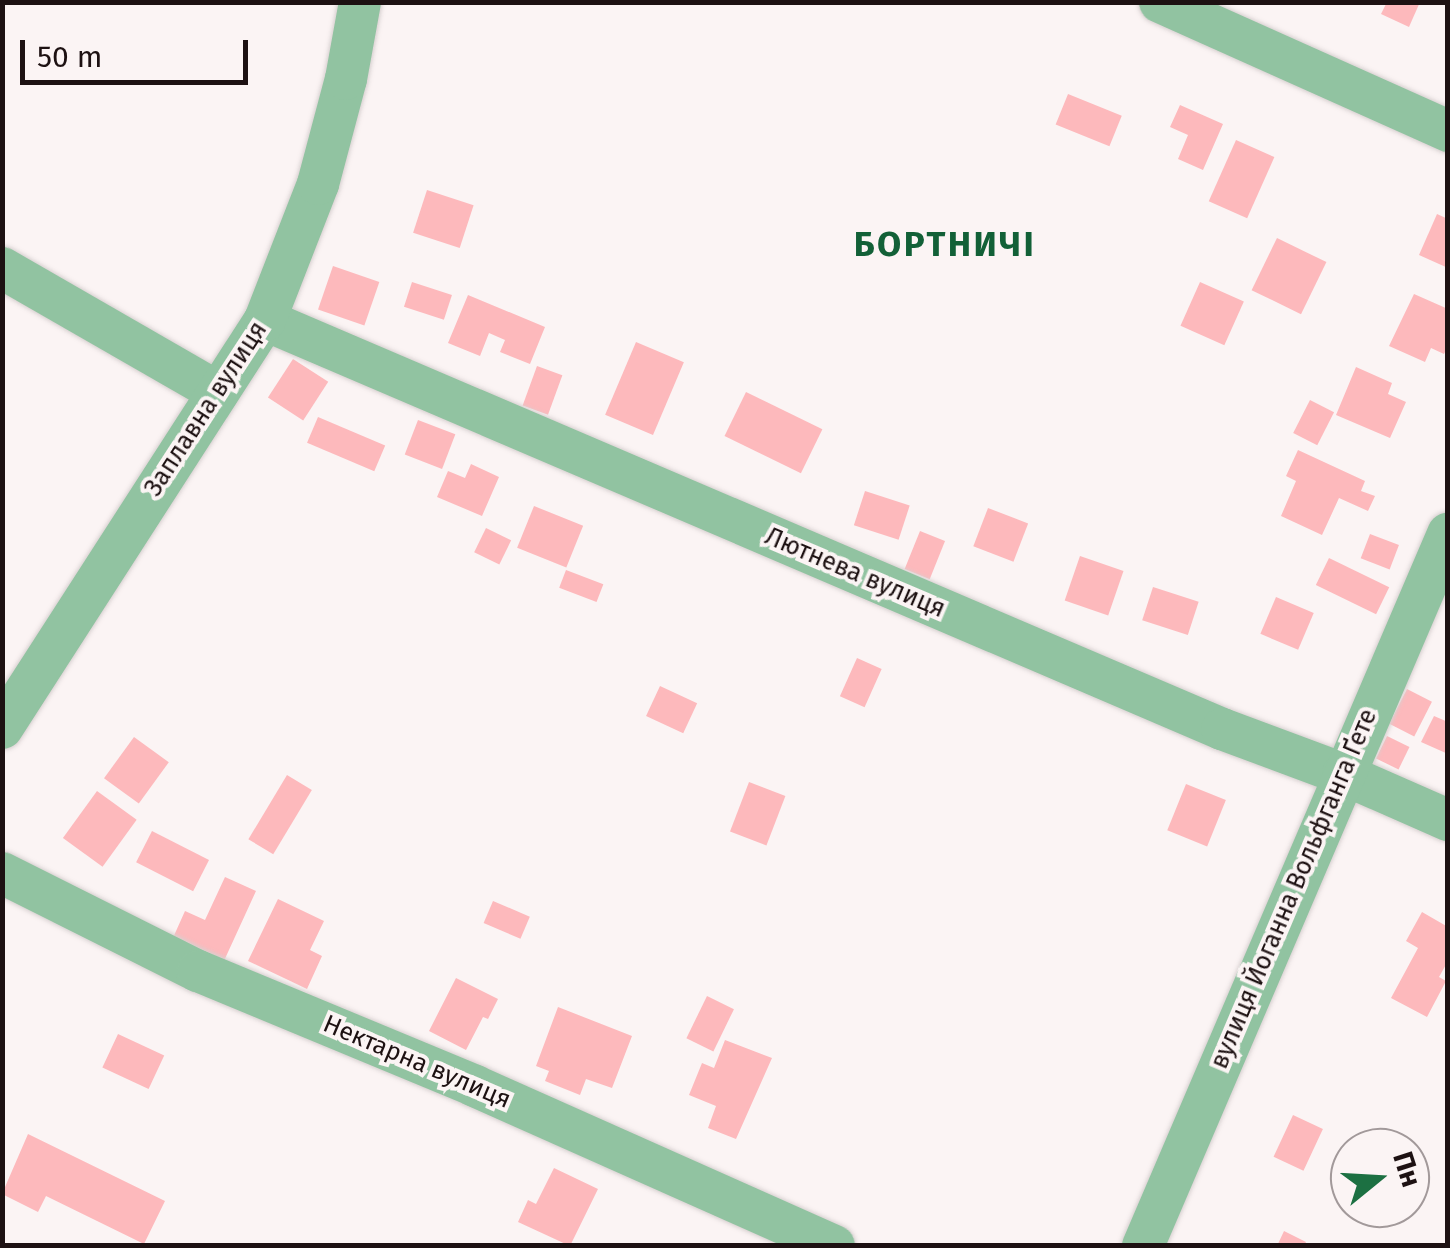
<!DOCTYPE html>
<meta charset="utf-8">
<style>
body{margin:0}
#map{position:relative;width:1450px;height:1248px;overflow:hidden;background:#fbf4f4;font-family:"Fira Sans",sans-serif}
div>[style]{position:absolute}
.building>*{inset:0;background:#fdb9bc;transform-origin:0 0}
.roads{filter:drop-shadow(0 0 2px #d7d0d0) drop-shadow(0 0 2px #d7d0d0)}
.minor>*{height:42px;margin:-21px;padding:0 21px;transform-origin:21px;border-radius:21px;background:#91c3a1}
span{translate:-50% -50%;white-space:nowrap;text-align:center;line-height:1.15;-webkit-text-stroke:8px #fbf4f4;paint-order:stroke}
.street-label{font-size:25px;color:#1d1112}
.district-label{font-size:35px;color:#126037;font-weight:700;letter-spacing:2.5px}
.frame{position:absolute;inset:0;border:5px solid #1d1112;pointer-events:none}
.north{position:absolute;left:1330px;top:1128px;width:100px;height:100px;box-sizing:border-box;background:#fbf4f4;border:2px solid #a2999a;border-radius:50%;rotate:72deg;font-size:28px;font-weight:700;line-height:40px;text-align:center;color:#1d1112}
.north::after{content:'';display:block;margin:auto;width:35px;height:45px;background:#1c7042;clip-path:polygon(50% 0,100% 100%,50% 72%,0 100%)}
.scale{position:absolute;left:20px;top:40px;width:228px;height:45px;box-sizing:border-box;border:5px solid #1d1112;border-top:0;padding-left:12px;font-size:30px;line-height:35px;white-space:nowrap;color:#1d1112;-webkit-text-stroke:8px #fbf4f4;paint-order:stroke}
</style>
<div id="map">
<div class="building">
<div style="clip-path:polygon(1387px 2px,1420px 2px,1409px 27px,1381px 14px)"></div>
<div style="left:1068px;top:94px;width:58px;height:33px;rotate:22deg"></div>
<div style="clip-path:polygon(1180px 105px,1223px 124px,1203px 170px,1178px 159px,1188px 135px,1170px 127px)"></div>
<div style="left:1236px;top:140px;width:42px;height:67px;rotate:24deg"></div>
<div style="left:427px;top:190px;width:49px;height:45px;rotate:18deg"></div>
<div style="clip-path:polygon(1437px 214px,1448px 219px,1448px 268px,1419px 255px)"></div>
<div style="left:1277px;top:238px;width:55px;height:58px;rotate:26deg"></div>
<div style="left:333px;top:266px;width:49px;height:46px;rotate:19deg"></div>
<div style="left:412px;top:282px;width:42px;height:26px;rotate:18deg"></div>
<div style="left:1200px;top:282px;width:48px;height:48px;rotate:24deg"></div>
<div style="clip-path:polygon(1414px 294px,1448px 309px,1448px 346px,1444px 354px,1431px 348px,1425px 362px,1389px 346px)"></div>
<div style="clip-path:polygon(468px 295px,545px 327px,530px 364px,500px 352px,505px 340px,489px 333px,480px 356px,448px 343px)"></div>
<div style="left:636px;top:342px;width:52px;height:79px;rotate:23deg"></div>
<div style="left:293px;top:359px;width:42px;height:46px;rotate:33deg"></div>
<div style="left:537px;top:366px;width:27px;height:42px;rotate:20deg"></div>
<div style="clip-path:polygon(1356px 367px,1392px 383px,1388px 394px,1406px 402px,1390px 438px,1336px 415px)"></div>
<div style="left:746px;top:392px;width:85px;height:49px;rotate:26deg"></div>
<div style="left:1310px;top:400px;width:27px;height:37px;rotate:27deg"></div>
<div style="left:318px;top:417px;width:73px;height:28px;rotate:23deg"></div>
<div style="left:418px;top:420px;width:40px;height:37px;rotate:21deg"></div>
<div style="clip-path:polygon(1298px 450px,1365px 481px,1361px 491px,1375px 496px,1368px 511px,1339px 498px,1322px 535px,1281px 516px,1296px 481px,1286px 476px)"></div>
<div style="clip-path:polygon(471px 464px,499px 477px,482px 516px,437px 497px,448px 471px,465px 478px)"></div>
<div style="left:865px;top:491px;width:47px;height:36px;rotate:18deg"></div>
<div style="left:534px;top:506px;width:53px;height:45px;rotate:22deg"></div>
<div style="left:988px;top:508px;width:43px;height:41px;rotate:21deg"></div>
<div style="left:486px;top:528px;width:28px;height:27px;rotate:26deg"></div>
<div style="left:920px;top:531px;width:27px;height:41px;rotate:22deg"></div>
<div style="left:1370px;top:534px;width:31px;height:26px;rotate:21deg"></div>
<div style="left:1080px;top:556px;width:46px;height:47px;rotate:19deg"></div>
<div style="left:1329px;top:558px;width:67px;height:30px;rotate:26deg"></div>
<div style="left:566px;top:570px;width:40px;height:19px;rotate:21deg"></div>
<div style="left:1153px;top:587px;width:48px;height:35px;rotate:18deg"></div>
<div style="left:1276px;top:597px;width:41px;height:40px;rotate:23deg"></div>
<div style="left:857px;top:658px;width:27px;height:42px;rotate:24deg"></div>
<div style="left:660px;top:686px;width:41px;height:33px;rotate:25deg"></div>
<div style="left:1407px;top:689px;width:28px;height:39px;rotate:27deg"></div>
<div style="clip-path:polygon(1434px 716px,1448px 722px,1448px 754px,1421px 742px)"></div>
<div style="left:1387px;top:736px;width:25px;height:25px;rotate:26deg"></div>
<div style="left:134px;top:737px;width:43px;height:51px;rotate:36deg"></div>
<div style="left:287px;top:775px;width:29px;height:75px;rotate:31deg"></div>
<div style="left:749px;top:782px;width:39px;height:53px;rotate:21deg"></div>
<div style="left:1186px;top:784px;width:43px;height:50px;rotate:22deg"></div>
<div style="left:97px;top:791px;width:49px;height:58px;rotate:36deg"></div>
<div style="left:152px;top:831px;width:64px;height:35px;rotate:27deg"></div>
<div style="clip-path:polygon(225px 877px,256px 891px,223px 963px,172px 940px,185px 911px,205px 920px)"></div>
<div style="clip-path:polygon(278px 899px,324px 921px,310px 950px,322px 956px,307px 989px,248px 961px)"></div>
<div style="left:493px;top:901px;width:40px;height:24px;rotate:23deg"></div>
<div style="clip-path:polygon(1422px 912px,1448px 927px,1448px 961px,1439px 977px,1446px 981px,1427px 1017px,1391px 998px,1418px 948px,1406px 941px)"></div>
<div style="clip-path:polygon(456px 978px,498px 999px,488px 1019px,483px 1017px,466px 1050px,429px 1031px)"></div>
<div style="left:707px;top:996px;width:30px;height:47px;rotate:26deg"></div>
<div style="clip-path:polygon(558px 1007px,632px 1036px,612px 1088px,586px 1079px,580px 1095px,545px 1081px,549px 1071px,536px 1066px)"></div>
<div style="left:118px;top:1034px;width:51px;height:37px;rotate:25deg"></div>
<div style="clip-path:polygon(725px 1040px,772px 1058px,736px 1139px,708px 1128px,716px 1106px,689px 1095px,702px 1063px,714px 1068px)"></div>
<div style="left:1293px;top:1115px;width:33px;height:46px;rotate:25deg"></div>
<div style="clip-path:polygon(28px 1134px,165px 1201px,144px 1244px,46px 1196px,38px 1212px,2px 1194px)"></div>
<div style="clip-path:polygon(554px 1168px,598px 1189px,570px 1246px,518px 1222px,528px 1200px,536px 1204px)"></div>
<div style="clip-path:polygon(1284px 1231px,1306px 1242px,1304px 1246px,1277px 1246px)"></div>
</div>
<div class="roads">
<div class="minor">
<div style="left:1160px;top:2px;width:316px;rotate:24.1deg"></div>
<div style="left:2px;top:268px;width:249px;rotate:29.9deg"></div>
<div style="left:265px;top:320px;width:1041px;rotate:23.14deg"></div>
<div style="left:1222px;top:729px;width:129px;rotate:20.4deg"></div>
<div style="left:1343px;top:774px;width:115px;rotate:23.7deg"></div>
<div style="left:2px;top:728px;width:485px;rotate:-57.2deg"></div>
<div style="left:265px;top:320px;width:146px;rotate:-68.7deg"></div>
<div style="left:318px;top:184px;width:109px;rotate:-75.1deg"></div>
<div style="left:346px;top:79px;width:78px;rotate:-79.7deg"></div>
<div style="left:2px;top:873px;width:219px;rotate:26.6deg"></div>
<div style="left:198px;top:971px;width:300px;rotate:22.5deg"></div>
<div style="left:475px;top:1086px;width:393px;rotate:24deg"></div>
<div style="left:1143px;top:1246px;width:775px;rotate:-66.81deg"></div>
</div>
</div>
<div class="street-label">
<span style="left:206px;top:409px;rotate:-57deg">Заплавна вулиця</span>
<span style="left:855px;top:573px;rotate:23deg">Лютнева вулиця</span>
<span style="left:1294px;top:889px;rotate:-67deg">вулиця Йоганна Вольфганга Ґете</span>
<span style="left:417px;top:1062px;rotate:23deg">Нектарна вулиця</span>
</div>
<div class="district-label">
<span style="left:945px;top:244px">БОРТНИЧІ</span>
</div>
<div class="frame"></div>
<div class="north">Пн</div>
<div class="scale">50 m</div>
</div>
